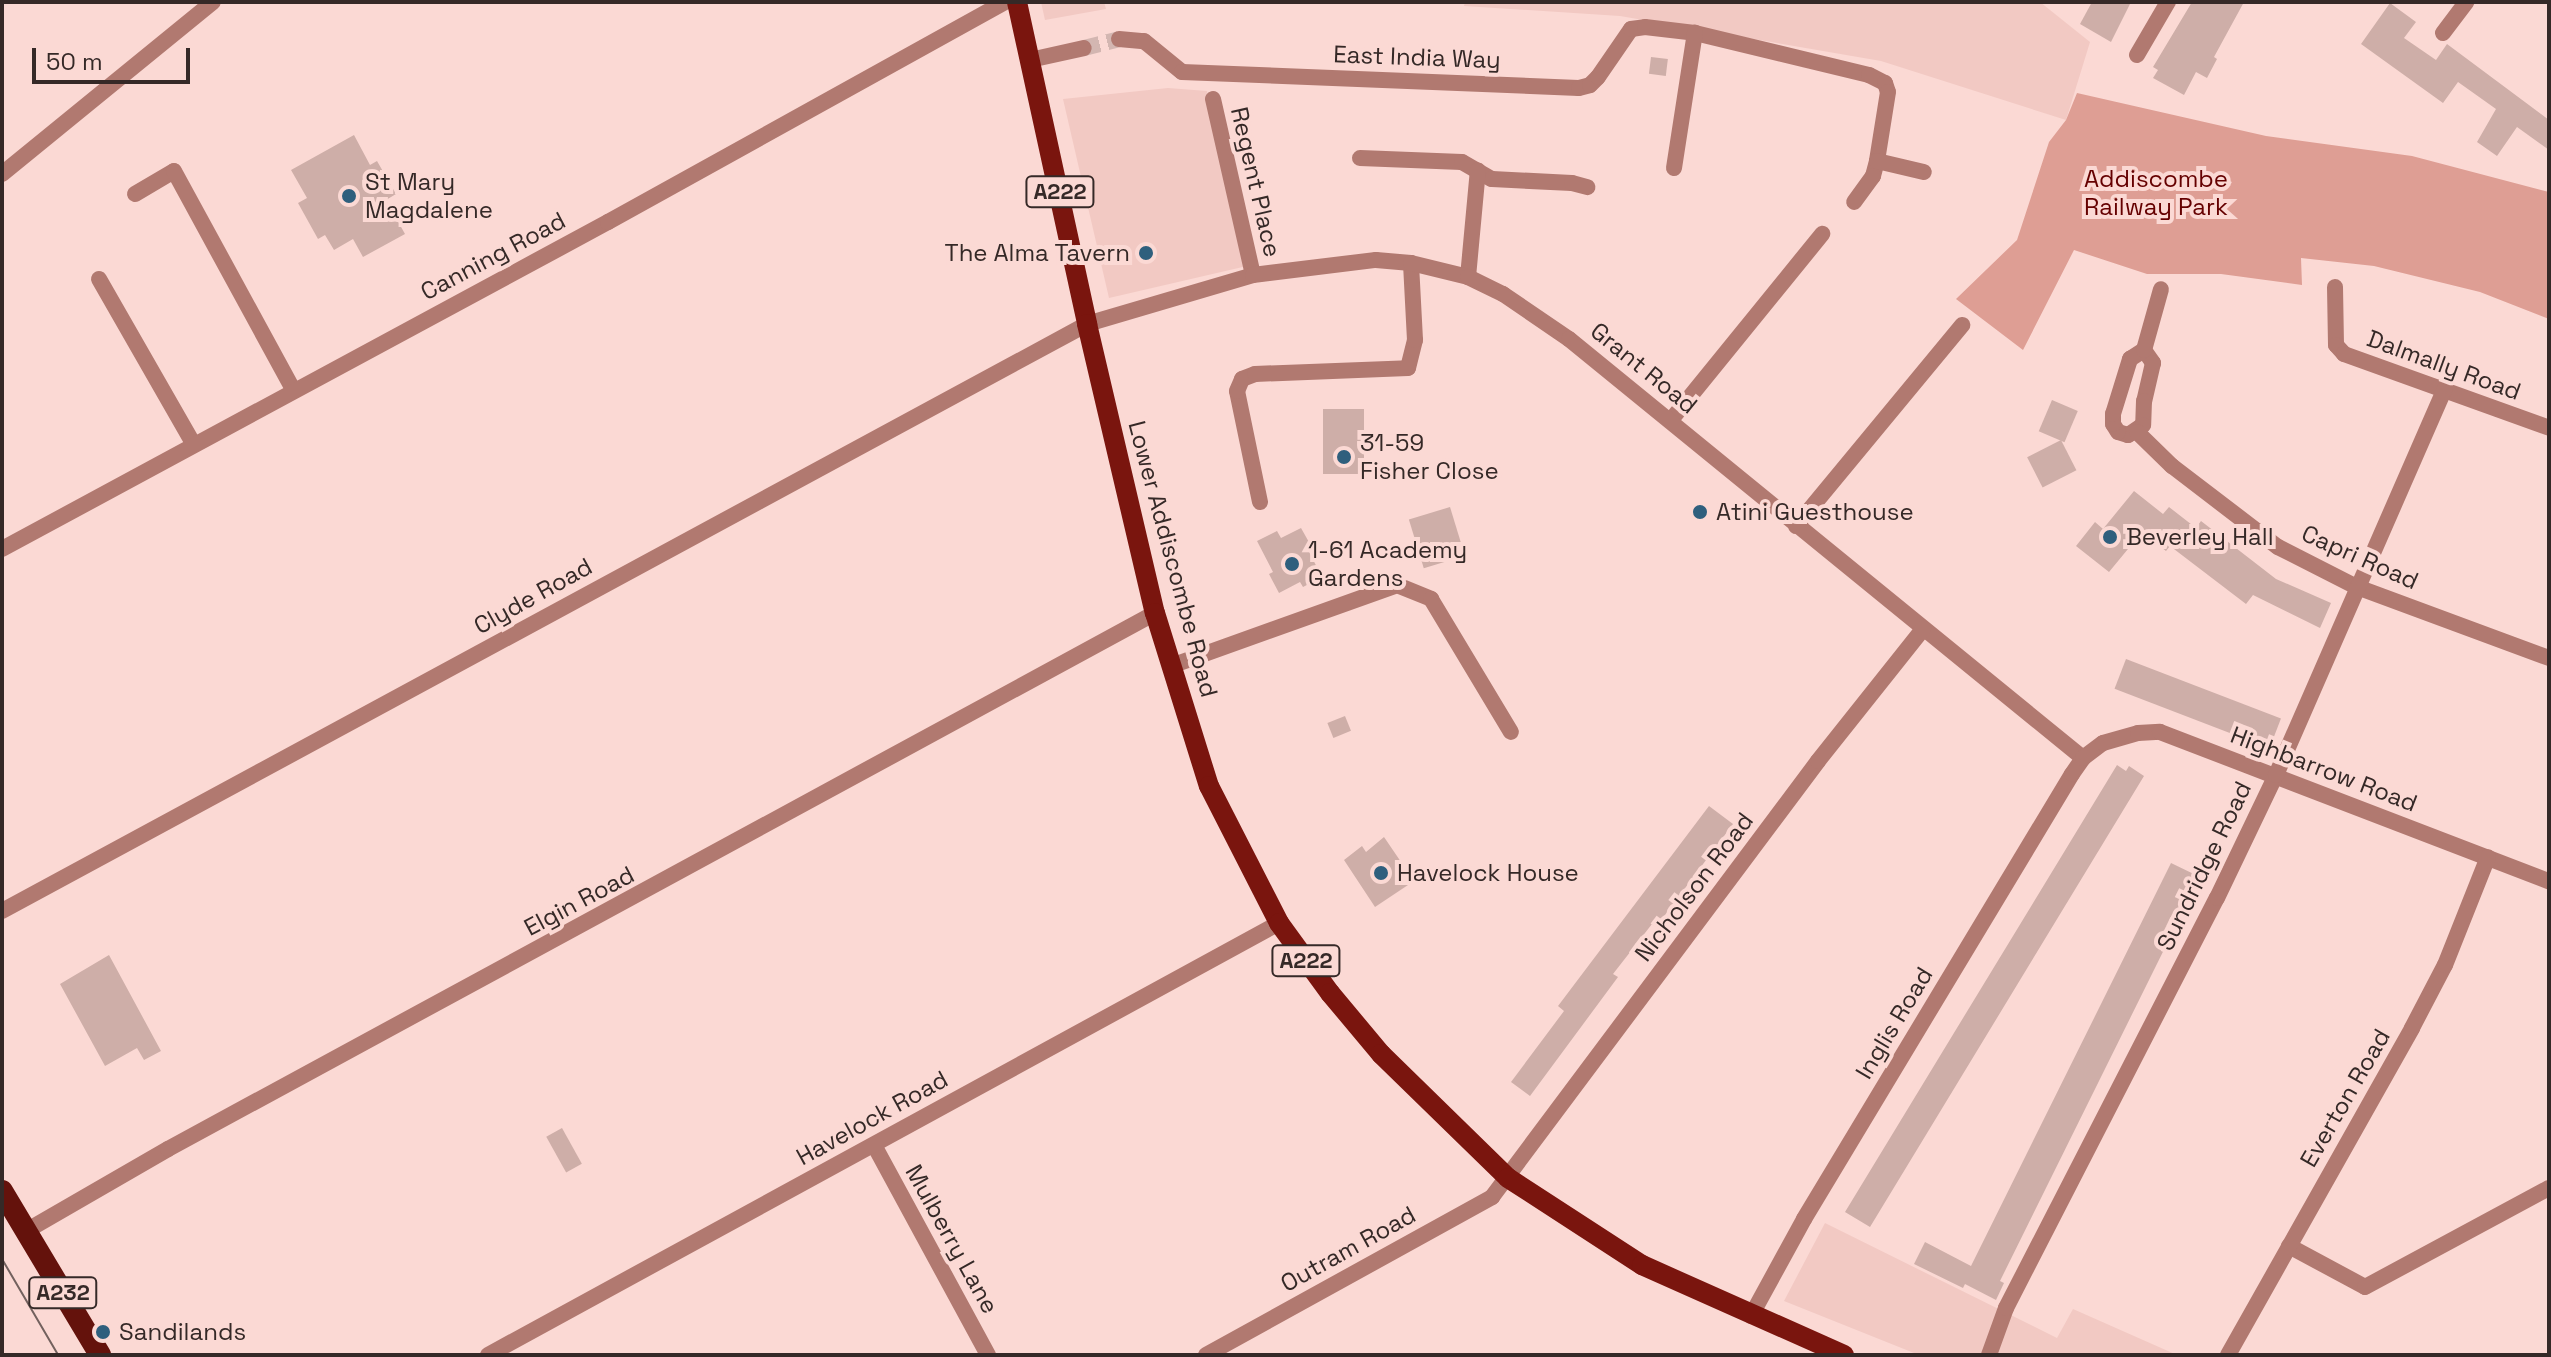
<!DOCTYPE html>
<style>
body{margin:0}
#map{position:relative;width:2551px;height:1357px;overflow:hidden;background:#fbd9d4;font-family:"Space Grotesk",sans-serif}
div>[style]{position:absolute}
.built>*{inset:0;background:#f2c9c3}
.green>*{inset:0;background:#de9e94}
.building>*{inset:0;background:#ceaea8;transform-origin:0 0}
.minor-tunnel>*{height:16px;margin-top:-8px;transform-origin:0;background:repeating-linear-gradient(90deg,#d3b6b1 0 16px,transparent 0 24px)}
.minor>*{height:16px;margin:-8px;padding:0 8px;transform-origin:8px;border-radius:8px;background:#b17970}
.primary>*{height:20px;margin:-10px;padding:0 10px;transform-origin:10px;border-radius:10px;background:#7a150e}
.trunk>*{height:22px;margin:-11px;padding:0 11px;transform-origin:11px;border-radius:11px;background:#64120c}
.tram>*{height:2px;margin:-1px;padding:0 1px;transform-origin:1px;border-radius:1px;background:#73615e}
.dots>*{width:22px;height:22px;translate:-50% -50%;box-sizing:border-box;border:4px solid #fbd9d4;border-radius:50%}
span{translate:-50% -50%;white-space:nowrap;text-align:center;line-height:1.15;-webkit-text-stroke:8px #fbd9d4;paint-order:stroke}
.shield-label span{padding:2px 6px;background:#fbd9d4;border:2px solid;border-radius:6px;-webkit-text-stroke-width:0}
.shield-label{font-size:22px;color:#352927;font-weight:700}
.street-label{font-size:24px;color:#352927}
.park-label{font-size:24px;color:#650000}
.poi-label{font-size:24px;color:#352927}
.left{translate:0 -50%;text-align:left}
.right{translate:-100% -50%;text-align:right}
.frame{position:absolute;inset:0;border:4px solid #352927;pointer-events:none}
.scale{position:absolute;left:32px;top:48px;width:158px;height:36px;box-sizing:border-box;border:4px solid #352927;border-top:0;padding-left:10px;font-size:24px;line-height:28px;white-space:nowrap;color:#352927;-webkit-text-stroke:6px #fbd9d4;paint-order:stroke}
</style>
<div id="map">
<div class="built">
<div style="clip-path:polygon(1041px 2px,1104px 2px,1106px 9px,1045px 20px)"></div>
<div style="clip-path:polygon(1465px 2px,2040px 2px,2090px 42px,2066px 120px,1881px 61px,1620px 16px,1464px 6px)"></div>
<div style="clip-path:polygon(1168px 88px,1207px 91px,1247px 266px,1109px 298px,1063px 99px)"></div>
<div style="clip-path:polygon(1825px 1223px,2057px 1338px,2073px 1309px,2177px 1355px,1919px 1355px,1784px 1301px)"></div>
</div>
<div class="green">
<div style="clip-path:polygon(2077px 93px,2266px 136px,2412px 156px,2549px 192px,2549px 319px,2480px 292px,2374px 266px,2301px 258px,2302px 285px,2221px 274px,2147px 274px,2074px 250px,2023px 350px,1956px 299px,2017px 240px,2049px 142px,2066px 120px)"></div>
</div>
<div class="building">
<div style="clip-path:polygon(2092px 2px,2131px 2px,2111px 42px,2080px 24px)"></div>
<div style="clip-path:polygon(2192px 2px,2244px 2px,2214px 57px,2217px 59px,2207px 78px,2196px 72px,2184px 95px,2153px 78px,2158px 70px,2153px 67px)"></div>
<div style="clip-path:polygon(2390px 3px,2416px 22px,2404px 38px,2436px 60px,2447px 44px,2549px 120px,2549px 150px,2517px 127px,2497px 156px,2477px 142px,2496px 109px,2458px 82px,2443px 103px,2361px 44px)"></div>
<div style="left:1651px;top:57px;width:17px;height:17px;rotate:7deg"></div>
<div style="clip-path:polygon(354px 135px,370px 165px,377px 161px,396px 194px,386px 200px,405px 234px,363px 257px,353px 239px,334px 250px,325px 235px,318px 239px,298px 203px,307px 198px,291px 170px)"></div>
<div style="left:2052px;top:400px;width:28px;height:34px;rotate:23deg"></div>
<div style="left:1323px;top:409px;width:41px;height:65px"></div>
<div style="left:2061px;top:440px;width:34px;height:38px;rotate:63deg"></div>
<div style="clip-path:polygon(2134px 491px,2163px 514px,2169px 507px,2196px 528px,2201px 521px,2276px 579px,2331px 603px,2320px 628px,2253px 595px,2246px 604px,2170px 546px,2166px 551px,2142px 532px,2109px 572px,2076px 546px,2095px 522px,2103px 529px)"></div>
<div style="left:1450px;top:507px;width:51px;height:43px;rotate:73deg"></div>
<div style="clip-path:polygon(1301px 528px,1310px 544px,1306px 546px,1322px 577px,1303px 587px,1300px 582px,1279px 593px,1269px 574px,1273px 572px,1257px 541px,1277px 531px,1281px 538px)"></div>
<div style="left:2126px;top:659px;width:166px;height:32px;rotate:21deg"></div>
<div style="left:1345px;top:716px;width:16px;height:19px;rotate:68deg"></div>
<div style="clip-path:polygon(2117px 765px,2126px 771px,2129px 766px,2144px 776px,1870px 1227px,1845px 1212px)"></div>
<div style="clip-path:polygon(1709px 806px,1733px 824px,1656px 927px,1652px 924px,1613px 974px,1618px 977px,1530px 1096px,1511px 1082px,1564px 1011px,1558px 1006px)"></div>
<div style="clip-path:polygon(1384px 837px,1414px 881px,1375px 907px,1344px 860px,1362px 846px,1366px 852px)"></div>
<div style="clip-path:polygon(2171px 863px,2200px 877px,2000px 1281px,2004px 1283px,1996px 1300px,1965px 1284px,1963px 1288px,1914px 1264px,1925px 1242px,1971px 1266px)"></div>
<div style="clip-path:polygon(109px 955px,161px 1051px,144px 1060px,137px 1048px,105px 1066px,60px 984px)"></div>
<div style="left:562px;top:1128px;width:41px;height:18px;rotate:61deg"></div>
</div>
<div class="minor-tunnel">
<div style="left:1084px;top:48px;width:36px;rotate:-14deg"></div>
</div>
<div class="minor">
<div style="left:2443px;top:33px;width:39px;rotate:-53deg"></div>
<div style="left:1119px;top:39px;width:25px;rotate:5deg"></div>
<div style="left:1144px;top:41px;width:49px;rotate:39.2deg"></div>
<div style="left:1182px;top:72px;width:397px;rotate:2.3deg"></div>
<div style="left:1579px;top:88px;width:11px;rotate:-15deg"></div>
<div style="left:1590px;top:85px;width:11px;rotate:-45deg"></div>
<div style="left:1598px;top:77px;width:58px;rotate:-55.5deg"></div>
<div style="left:1631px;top:29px;width:14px;rotate:-8deg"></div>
<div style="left:1645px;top:27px;width:50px;rotate:6.8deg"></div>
<div style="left:1695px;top:33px;width:179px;rotate:13.6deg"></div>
<div style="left:1869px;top:75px;width:18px;rotate:27deg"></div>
<div style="left:1885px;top:83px;width:9px;rotate:72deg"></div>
<div style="left:1888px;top:92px;width:70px;rotate:99.1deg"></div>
<div style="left:1877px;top:161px;width:16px;rotate:105deg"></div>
<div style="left:1873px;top:176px;width:32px;rotate:126deg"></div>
<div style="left:2137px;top:55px;width:61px;rotate:-59.7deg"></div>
<div style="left:1030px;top:60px;width:55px;rotate:-12.5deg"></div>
<div style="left:1213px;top:99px;width:180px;rotate:77.2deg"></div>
<div style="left:1360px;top:158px;width:102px;rotate:2.2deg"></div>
<div style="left:1462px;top:162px;width:34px;rotate:30deg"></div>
<div style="left:1492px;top:179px;width:80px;rotate:2.9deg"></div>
<div style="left:1572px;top:183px;width:16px;rotate:15deg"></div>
<div style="left:1877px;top:161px;width:48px;rotate:13.2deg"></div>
<div style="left:1674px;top:168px;width:137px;rotate:-81.2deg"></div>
<div style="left:2px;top:174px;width:272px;rotate:-39.2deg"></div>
<div style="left:135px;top:194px;width:45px;rotate:-30.5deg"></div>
<div style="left:174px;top:171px;width:248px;rotate:61.4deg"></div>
<div style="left:1468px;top:277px;width:107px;rotate:-84.7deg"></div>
<div style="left:99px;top:279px;width:189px;rotate:60.2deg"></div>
<div style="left:2335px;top:287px;width:58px;rotate:89deg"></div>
<div style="left:2336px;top:345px;width:12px;rotate:48deg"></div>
<div style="left:2344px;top:354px;width:218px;rotate:19.8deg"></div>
<div style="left:2144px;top:350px;width:16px;rotate:55deg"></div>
<div style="left:2153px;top:363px;width:39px;rotate:103deg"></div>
<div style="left:2144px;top:401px;width:24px;rotate:92deg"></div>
<div style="left:2143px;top:425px;width:18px;rotate:146deg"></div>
<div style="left:2128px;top:435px;width:10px;rotate:-163deg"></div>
<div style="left:2118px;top:432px;width:9px;rotate:-122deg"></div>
<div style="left:2113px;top:424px;width:10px;rotate:-90deg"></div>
<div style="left:2113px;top:414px;width:58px;rotate:-72.8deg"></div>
<div style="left:2130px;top:359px;width:17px;rotate:-33deg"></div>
<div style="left:2144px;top:350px;width:63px;rotate:-74.4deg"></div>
<div style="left:1671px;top:420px;width:240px;rotate:-50.9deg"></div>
<div style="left:2137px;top:432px;width:49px;rotate:44.2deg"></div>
<div style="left:2172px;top:466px;width:133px;rotate:37.4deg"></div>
<div style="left:2278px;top:547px;width:89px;rotate:26.9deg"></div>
<div style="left:2357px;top:587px;width:205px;rotate:20.3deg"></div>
<div style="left:1260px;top:502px;width:113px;rotate:-101.7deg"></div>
<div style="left:1237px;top:391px;width:13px;rotate:-67deg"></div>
<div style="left:1242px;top:379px;width:14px;rotate:-21deg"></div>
<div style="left:1255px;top:374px;width:153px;rotate:-2.2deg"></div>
<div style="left:1408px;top:368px;width:29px;rotate:-76deg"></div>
<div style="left:1415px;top:340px;width:77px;rotate:-93deg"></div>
<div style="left:1796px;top:526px;width:261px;rotate:-50.4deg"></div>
<div style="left:2px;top:549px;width:689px;rotate:-28.35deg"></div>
<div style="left:608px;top:222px;width:454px;rotate:-29deg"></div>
<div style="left:1171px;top:666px;width:240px;rotate:-19.7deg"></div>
<div style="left:1397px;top:585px;width:37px;rotate:22deg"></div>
<div style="left:1431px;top:599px;width:155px;rotate:59deg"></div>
<div style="left:2px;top:911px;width:1234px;rotate:-28.41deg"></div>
<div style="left:1087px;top:324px;width:173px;rotate:-16.4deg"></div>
<div style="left:1253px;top:275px;width:124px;rotate:-7deg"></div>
<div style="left:1376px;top:260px;width:35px;rotate:5deg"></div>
<div style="left:1411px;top:263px;width:59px;rotate:13.8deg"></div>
<div style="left:1468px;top:277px;width:39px;rotate:26deg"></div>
<div style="left:1503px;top:294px;width:80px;rotate:34.3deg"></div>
<div style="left:1569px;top:339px;width:663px;rotate:39.19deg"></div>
<div style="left:874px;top:1145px;width:239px;rotate:61.5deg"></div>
<div style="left:26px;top:1231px;width:164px;rotate:-30deg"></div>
<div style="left:168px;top:1149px;width:1123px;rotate:-28.5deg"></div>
<div style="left:2289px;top:1246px;width:86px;rotate:28.3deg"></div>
<div style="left:2365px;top:1287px;width:209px;rotate:-28.3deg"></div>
<div style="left:1751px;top:1316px;width:111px;rotate:-61.3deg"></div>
<div style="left:1804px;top:1219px;width:519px;rotate:-58.94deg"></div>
<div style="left:2072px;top:774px;width:19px;rotate:-55deg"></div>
<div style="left:2083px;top:758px;width:25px;rotate:-37deg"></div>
<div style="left:2103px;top:743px;width:36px;rotate:-16deg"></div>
<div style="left:2138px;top:733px;width:22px;rotate:-3deg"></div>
<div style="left:2160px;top:732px;width:417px;rotate:21deg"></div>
<div style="left:488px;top:1355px;width:901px;rotate:-28.64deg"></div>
<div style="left:1206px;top:1355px;width:327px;rotate:-28.9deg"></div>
<div style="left:1492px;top:1197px;width:544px;rotate:-53.21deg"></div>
<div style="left:1818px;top:761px;width:169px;rotate:-51.5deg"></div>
<div style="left:1989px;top:1355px;width:50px;rotate:-70.1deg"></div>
<div style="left:2006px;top:1308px;width:461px;rotate:-62.8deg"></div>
<div style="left:2217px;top:898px;width:136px;rotate:-64.4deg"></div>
<div style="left:2276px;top:775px;width:421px;rotate:-66.4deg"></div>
<div style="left:2228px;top:1355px;width:375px;rotate:-60.6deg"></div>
<div style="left:2412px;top:1028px;width:71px;rotate:-62.4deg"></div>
<div style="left:2445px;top:965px;width:116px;rotate:-68.3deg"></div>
</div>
<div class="primary">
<div style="left:1017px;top:2px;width:330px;rotate:77.7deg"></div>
<div style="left:1087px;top:324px;width:297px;rotate:76.8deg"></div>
<div style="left:1155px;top:613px;width:181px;rotate:72.7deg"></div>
<div style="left:1209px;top:786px;width:154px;rotate:62.9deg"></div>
<div style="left:1279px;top:923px;width:87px;rotate:53.9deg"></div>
<div style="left:1330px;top:993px;width:80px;rotate:50.1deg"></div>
<div style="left:1381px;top:1054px;width:177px;rotate:44.3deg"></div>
<div style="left:1508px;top:1178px;width:160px;rotate:33deg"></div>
<div style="left:1642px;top:1265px;width:221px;rotate:24deg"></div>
</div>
<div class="trunk">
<div style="left:2px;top:1191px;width:191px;rotate:59.1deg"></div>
</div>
<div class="tram">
<div style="left:2px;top:1259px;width:111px;rotate:59.7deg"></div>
</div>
<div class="dots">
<div style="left:349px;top:196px;background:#2f5f7d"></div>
<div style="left:1146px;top:253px;background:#2f5f7d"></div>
<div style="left:1344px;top:457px;background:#2f5f7d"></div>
<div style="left:1700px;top:512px;background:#2f5f7d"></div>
<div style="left:2110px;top:537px;background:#2f5f7d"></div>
<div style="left:1292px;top:564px;background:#2f5f7d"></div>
<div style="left:1381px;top:873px;background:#2f5f7d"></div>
<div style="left:103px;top:1332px;background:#2f5f7d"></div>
</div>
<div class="shield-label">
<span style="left:1060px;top:192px">A222</span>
<span style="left:1306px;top:961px">A222</span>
<span style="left:63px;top:1293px">A232</span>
</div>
<div class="street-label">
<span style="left:1417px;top:57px;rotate:2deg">East India Way</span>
<span style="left:1256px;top:182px;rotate:77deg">Regent Place</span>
<span style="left:493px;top:256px;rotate:-28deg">Canning Road</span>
<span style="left:2444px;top:365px;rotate:20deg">Dalmally Road</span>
<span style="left:1644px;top:368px;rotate:39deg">Grant Road</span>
<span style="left:2360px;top:557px;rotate:24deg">Capri Road</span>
<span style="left:1173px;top:559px;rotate:75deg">Lower Addiscombe Road</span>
<span style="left:533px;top:596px;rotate:-29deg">Clyde Road</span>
<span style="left:2324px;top:769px;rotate:21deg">Highbarrow Road</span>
<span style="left:2204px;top:866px;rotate:-64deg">Sundridge Road</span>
<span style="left:1694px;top:887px;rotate:-53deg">Nicholson Road</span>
<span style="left:579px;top:901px;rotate:-28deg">Elgin Road</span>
<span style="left:1894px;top:1023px;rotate:-59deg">Inglis Road</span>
<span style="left:2345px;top:1098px;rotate:-60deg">Everton Road</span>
<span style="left:872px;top:1118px;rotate:-29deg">Havelock Road</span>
<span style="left:952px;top:1239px;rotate:61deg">Mulberry Lane</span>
<span style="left:1348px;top:1249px;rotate:-29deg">Outram Road</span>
</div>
<div class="park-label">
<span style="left:2156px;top:193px">Addiscombe<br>Railway Park</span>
</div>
<div class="poi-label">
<span class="left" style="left:365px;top:196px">St Mary<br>Magdalene</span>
<span class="right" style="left:1130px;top:253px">The Alma Tavern</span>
<span class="left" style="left:1360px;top:457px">31-59<br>Fisher Close</span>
<span class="left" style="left:1716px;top:512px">Atini Guesthouse</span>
<span class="left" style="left:2126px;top:537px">Beverley Hall</span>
<span class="left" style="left:1308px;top:564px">1-61 Academy<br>Gardens</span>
<span class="left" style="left:1397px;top:873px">Havelock House</span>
<span class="left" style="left:119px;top:1332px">Sandilands</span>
</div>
<div class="frame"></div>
<div class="scale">50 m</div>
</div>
